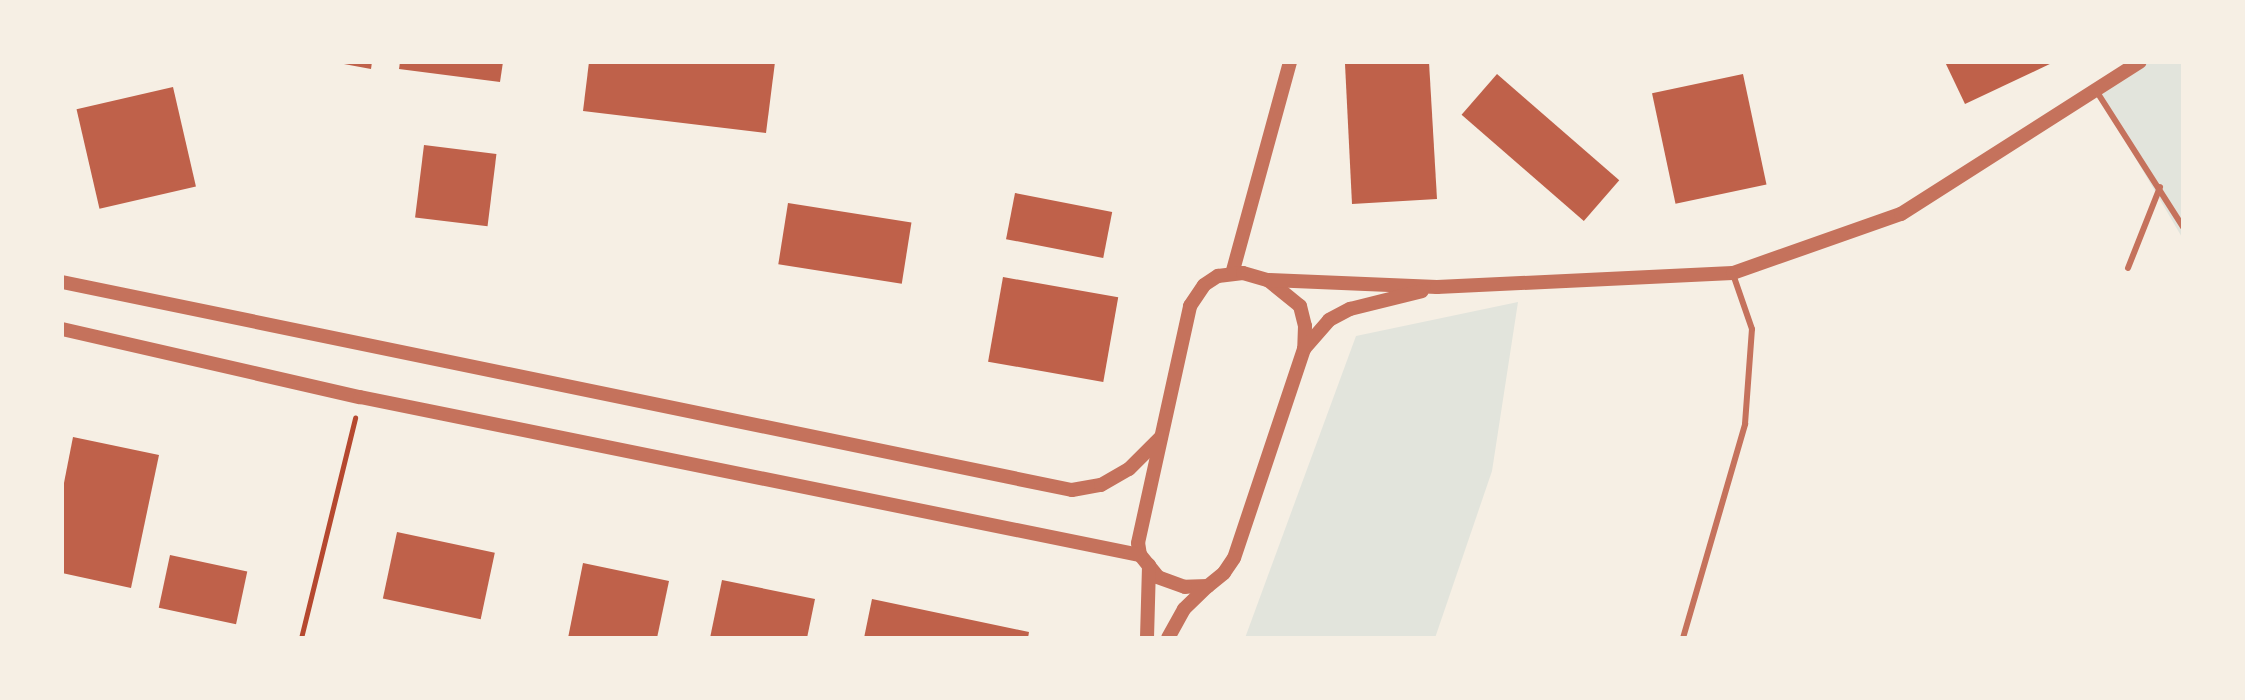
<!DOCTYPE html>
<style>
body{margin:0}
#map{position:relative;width:2245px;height:700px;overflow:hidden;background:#f6efe4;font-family:"Alegreya Sans",sans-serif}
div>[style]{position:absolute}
.green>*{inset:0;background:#e2e4dc}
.building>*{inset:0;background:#bf614a;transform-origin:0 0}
.path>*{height:5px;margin:-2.5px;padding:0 2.5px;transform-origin:2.5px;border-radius:2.5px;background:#b5482f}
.service>*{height:6px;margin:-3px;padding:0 3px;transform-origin:3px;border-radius:3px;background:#c5725c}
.tertiary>*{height:14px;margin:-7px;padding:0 7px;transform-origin:7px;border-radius:7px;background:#c5725c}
span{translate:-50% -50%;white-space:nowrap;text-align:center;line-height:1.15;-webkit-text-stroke:6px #f6efe4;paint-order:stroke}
.frame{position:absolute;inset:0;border:64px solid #f6efe4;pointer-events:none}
</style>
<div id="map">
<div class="green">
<div style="clip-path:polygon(2140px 62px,2183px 62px,2183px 239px,2095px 89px)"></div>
<div style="clip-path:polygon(1518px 302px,1492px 471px,1435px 638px,1245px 638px,1356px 336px)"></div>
</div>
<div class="building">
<div style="clip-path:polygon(333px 62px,372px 62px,371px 69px)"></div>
<div style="clip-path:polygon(400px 62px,503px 62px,500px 82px,399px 69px)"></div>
<div style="clip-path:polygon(589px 62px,775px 62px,766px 133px,583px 111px)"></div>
<div style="clip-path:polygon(1390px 62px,1429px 62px,1437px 199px,1352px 204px,1345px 64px)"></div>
<div style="clip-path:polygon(1945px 62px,2054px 62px,1965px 104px)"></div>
<div style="left:1497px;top:74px;width:162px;height:54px;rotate:41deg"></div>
<div style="left:1743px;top:74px;width:113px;height:93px;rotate:78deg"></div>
<div style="left:173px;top:87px;width:102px;height:99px;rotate:77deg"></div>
<div style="left:424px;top:145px;width:73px;height:73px;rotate:7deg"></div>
<div style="left:1015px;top:193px;width:99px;height:47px;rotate:11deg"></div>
<div style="left:788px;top:203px;width:125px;height:62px;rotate:9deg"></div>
<div style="left:1003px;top:277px;width:117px;height:86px;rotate:10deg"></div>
<div style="clip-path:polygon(73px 437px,159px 455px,131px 588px,62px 573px,62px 493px)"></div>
<div style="left:397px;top:532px;width:100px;height:68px;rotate:12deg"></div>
<div style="left:170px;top:555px;width:79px;height:54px;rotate:12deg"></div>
<div style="clip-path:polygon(583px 563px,669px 581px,657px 638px,568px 638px)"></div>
<div style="clip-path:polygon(722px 580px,815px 599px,807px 638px,710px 638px)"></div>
<div style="clip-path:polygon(872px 599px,1029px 632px,1028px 638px,864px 638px)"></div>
</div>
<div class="path">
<div style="left:301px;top:638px;width:227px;rotate:-76.2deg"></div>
</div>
<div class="service">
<div style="left:2097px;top:92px;width:160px;rotate:57.5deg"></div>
<div style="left:2128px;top:268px;width:87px;rotate:-68.4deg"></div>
<div style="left:1683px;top:638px;width:223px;rotate:-73.8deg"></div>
<div style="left:1745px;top:424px;width:95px;rotate:-85.8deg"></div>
<div style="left:1752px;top:329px;width:58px;rotate:-109.1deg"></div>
</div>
<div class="tertiary">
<div style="left:1232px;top:274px;width:220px;rotate:-74.7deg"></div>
<div style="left:1268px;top:280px;width:41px;rotate:39.1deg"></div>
<div style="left:1300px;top:306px;width:21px;rotate:76deg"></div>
<div style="left:1305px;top:326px;width:23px;rotate:92deg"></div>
<div style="left:1304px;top:349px;width:220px;rotate:108.5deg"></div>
<div style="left:1234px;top:558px;width:18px;rotate:124deg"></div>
<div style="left:1224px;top:573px;width:21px;rotate:141deg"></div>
<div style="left:1208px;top:586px;width:23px;rotate:178deg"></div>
<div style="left:1185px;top:587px;width:29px;rotate:-160deg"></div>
<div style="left:1158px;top:577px;width:28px;rotate:-129deg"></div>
<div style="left:1140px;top:555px;width:12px;rotate:-99deg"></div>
<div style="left:1138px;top:543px;width:243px;rotate:-77.6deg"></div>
<div style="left:1190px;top:306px;width:25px;rotate:-56deg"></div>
<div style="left:1204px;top:285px;width:17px;rotate:-33deg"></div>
<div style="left:1218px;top:276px;width:25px;rotate:-7deg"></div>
<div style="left:1243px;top:273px;width:26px;rotate:16deg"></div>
<div style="left:1268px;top:280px;width:169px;rotate:2.4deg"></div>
<div style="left:1437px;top:287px;width:296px;rotate:-2.7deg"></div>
<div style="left:1733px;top:273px;width:178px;rotate:-19.4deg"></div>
<div style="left:1901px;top:214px;width:283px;rotate:-32.5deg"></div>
<div style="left:62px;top:282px;width:1031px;rotate:11.64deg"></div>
<div style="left:1072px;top:490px;width:29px;rotate:-10deg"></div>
<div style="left:1101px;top:485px;width:32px;rotate:-30deg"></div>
<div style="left:1129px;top:469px;width:45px;rotate:-45deg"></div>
<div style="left:62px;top:329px;width:306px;rotate:12.9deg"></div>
<div style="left:360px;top:397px;width:796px;rotate:11.45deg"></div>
<div style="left:1304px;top:349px;width:38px;rotate:-49deg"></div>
<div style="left:1329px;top:320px;width:24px;rotate:-28deg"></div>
<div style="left:1350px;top:309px;width:74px;rotate:-14deg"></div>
<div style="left:1147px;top:638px;width:73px;rotate:-88.4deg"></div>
<div style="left:1168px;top:638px;width:33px;rotate:-61deg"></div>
<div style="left:1184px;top:609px;width:33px;rotate:-44deg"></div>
</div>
<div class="frame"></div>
</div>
